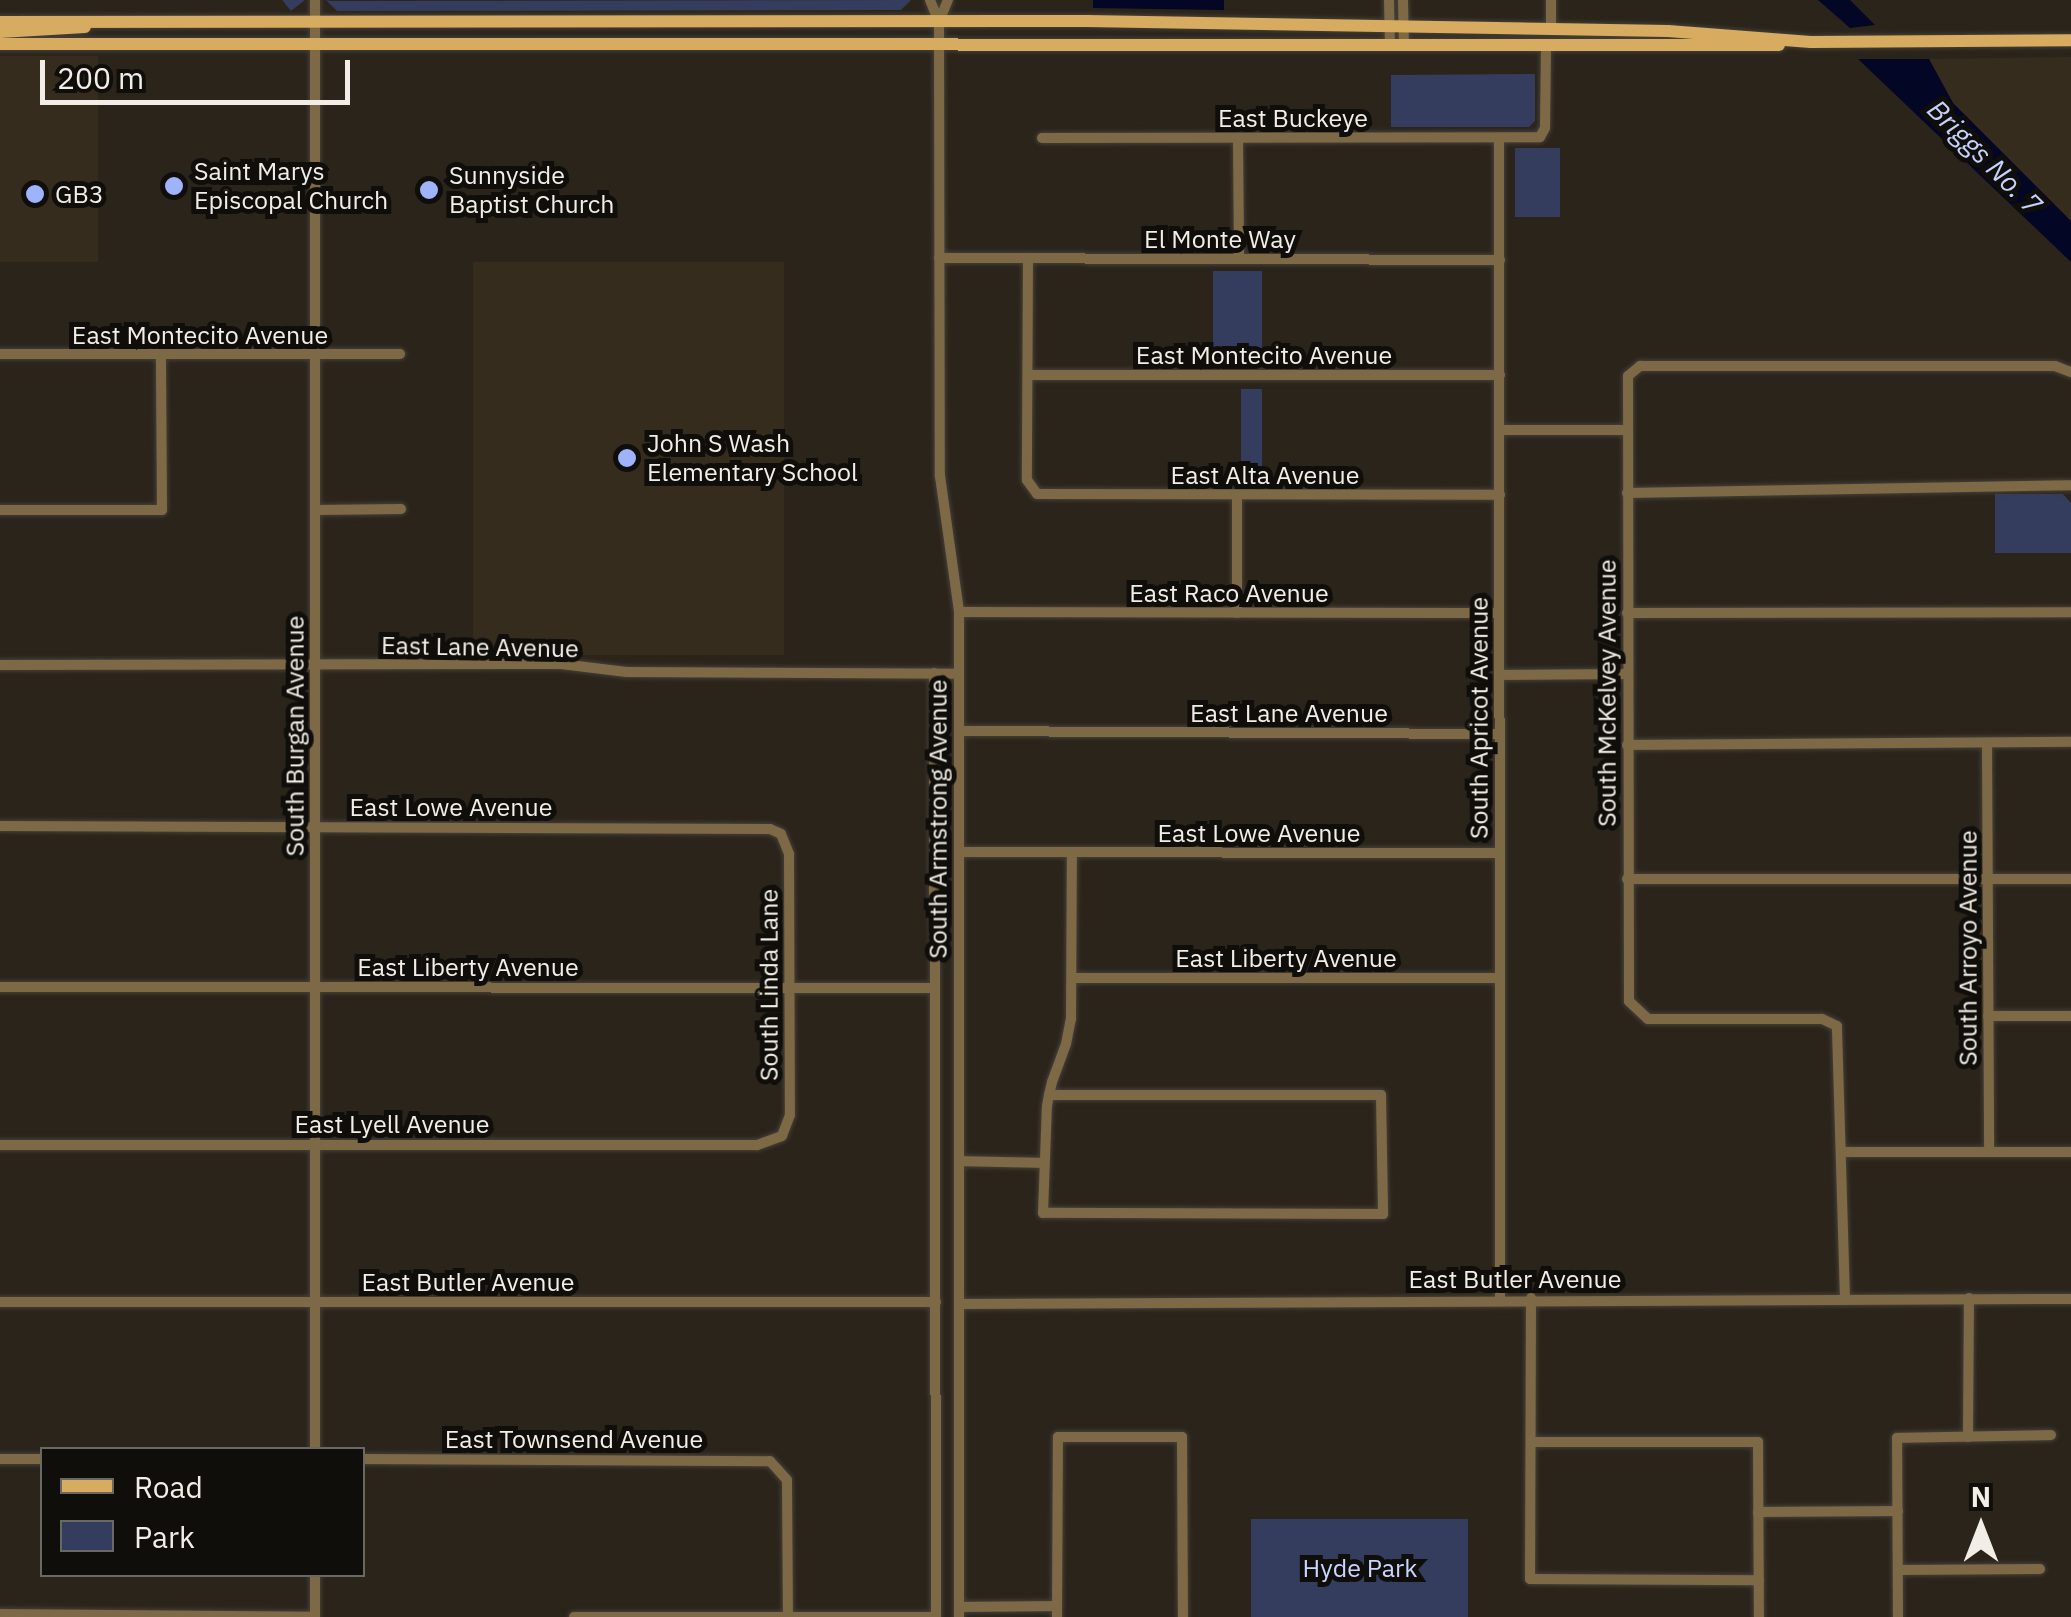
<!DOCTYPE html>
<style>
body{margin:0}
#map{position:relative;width:2071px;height:1617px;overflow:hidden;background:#2a241b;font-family:"IBM Plex Sans",sans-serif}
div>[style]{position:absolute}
.built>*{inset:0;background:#362c1d;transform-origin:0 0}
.green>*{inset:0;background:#353d5e;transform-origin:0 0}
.water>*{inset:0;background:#040626}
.roads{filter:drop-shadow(0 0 2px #464038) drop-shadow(0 0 2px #464038)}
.minor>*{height:10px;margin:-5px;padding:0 5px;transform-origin:5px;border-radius:5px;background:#7e6946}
.major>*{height:12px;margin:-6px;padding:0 6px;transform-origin:6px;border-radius:6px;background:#d8ac60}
.dots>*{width:28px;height:28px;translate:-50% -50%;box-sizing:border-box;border:5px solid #100e0a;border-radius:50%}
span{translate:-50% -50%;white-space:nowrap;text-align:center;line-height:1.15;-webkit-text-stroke:10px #100e0a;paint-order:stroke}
.street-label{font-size:25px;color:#f2eee7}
.poi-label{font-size:25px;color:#f2eee7}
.left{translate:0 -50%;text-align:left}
.park-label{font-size:25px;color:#c9d6fe}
.water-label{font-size:28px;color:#c6d2fb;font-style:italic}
.legend{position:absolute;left:40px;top:1447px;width:325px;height:130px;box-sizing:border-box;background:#100e0a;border:2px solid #6a6862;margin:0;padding:12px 18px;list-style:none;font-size:30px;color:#f2eee7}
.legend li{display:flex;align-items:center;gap:20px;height:50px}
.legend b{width:50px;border:2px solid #6a6862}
.north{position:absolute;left:1931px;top:1477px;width:100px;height:100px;-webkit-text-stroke:8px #100e0a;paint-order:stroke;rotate:0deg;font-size:28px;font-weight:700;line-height:40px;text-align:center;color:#f2eee7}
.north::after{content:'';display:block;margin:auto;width:35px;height:45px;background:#f2eee7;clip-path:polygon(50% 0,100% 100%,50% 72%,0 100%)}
.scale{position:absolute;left:40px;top:60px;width:310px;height:45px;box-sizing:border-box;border:5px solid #f2eee7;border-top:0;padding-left:12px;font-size:30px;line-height:35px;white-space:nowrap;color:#f2eee7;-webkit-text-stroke:8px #100e0a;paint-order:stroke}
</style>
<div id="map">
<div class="built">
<div style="left:0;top:56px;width:98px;height:206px"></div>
<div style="clip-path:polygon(2071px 57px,2071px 221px,1953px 103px,1929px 59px)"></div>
<div style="left:473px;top:262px;width:311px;height:393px"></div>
</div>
<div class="green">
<div style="left:305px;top:0;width:18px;height:305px;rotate:142deg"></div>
<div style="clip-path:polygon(326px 0,331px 1px,911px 0,901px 10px,337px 11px)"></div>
<div style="clip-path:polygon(1535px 74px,1535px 121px,1529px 127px,1391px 127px,1391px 75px)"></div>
<div style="left:1515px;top:148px;width:45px;height:69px"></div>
<div style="left:1213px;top:271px;width:49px;height:94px"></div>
<div style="left:1241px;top:389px;width:21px;height:94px"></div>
<div style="clip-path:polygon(1995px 494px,2063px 494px,2071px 503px,2071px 553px,1995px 553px)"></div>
<div style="left:1251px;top:1519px;width:217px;height:98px"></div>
</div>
<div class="water">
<div style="clip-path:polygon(1093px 0,1224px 0,1224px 10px,1093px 8px)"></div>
<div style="clip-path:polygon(1818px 0,1850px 0,1875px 25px,1850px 28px)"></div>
<div style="clip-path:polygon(1858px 59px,1929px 59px,1953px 103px,2071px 221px,2071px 262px)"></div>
</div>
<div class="roads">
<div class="minor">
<div style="left:930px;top:0;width:24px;rotate:68deg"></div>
<div style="left:939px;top:22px;width:454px;rotate:89.9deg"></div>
<div style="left:940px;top:476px;width:137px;rotate:82deg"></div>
<div style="left:959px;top:612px;width:1005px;rotate:90deg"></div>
<div style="left:1389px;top:0;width:46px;rotate:88.8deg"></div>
<div style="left:1403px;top:0;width:46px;rotate:88.8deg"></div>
<div style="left:939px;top:22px;width:24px;rotate:-68deg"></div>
<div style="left:1551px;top:30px;width:30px;rotate:-90deg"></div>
<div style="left:1042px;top:138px;width:498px;rotate:-0.1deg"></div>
<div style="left:1540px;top:137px;width:10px;rotate:-61deg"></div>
<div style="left:1545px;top:128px;width:83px;rotate:-89.3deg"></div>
<div style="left:1238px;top:138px;width:121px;rotate:89.5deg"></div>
<div style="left:1499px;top:138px;width:1160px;rotate:89.95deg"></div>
<div style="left:939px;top:258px;width:561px;rotate:0.2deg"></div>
<div style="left:1028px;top:259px;width:221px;rotate:90.3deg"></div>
<div style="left:1027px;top:480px;width:17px;rotate:54deg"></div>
<div style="left:1037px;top:494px;width:463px;rotate:0.1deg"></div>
<div style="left:0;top:354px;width:400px"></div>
<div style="left:1028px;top:375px;width:472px"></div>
<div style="left:1500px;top:430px;width:127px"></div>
<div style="left:1627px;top:493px;width:444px;rotate:-1deg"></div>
<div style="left:1237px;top:496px;width:117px;rotate:90deg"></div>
<div style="left:0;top:510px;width:162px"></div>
<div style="left:162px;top:510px;width:155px;rotate:-90.4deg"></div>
<div style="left:316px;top:510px;width:85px;rotate:-0.7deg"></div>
<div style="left:959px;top:612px;width:540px;rotate:0.11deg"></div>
<div style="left:1627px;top:613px;width:444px;rotate:-0.1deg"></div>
<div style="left:0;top:665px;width:561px;rotate:-0.1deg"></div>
<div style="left:561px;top:664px;width:66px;rotate:6.9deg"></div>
<div style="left:627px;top:672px;width:332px;rotate:0.3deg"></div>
<div style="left:934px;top:673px;width:944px;rotate:89.88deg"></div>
<div style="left:1499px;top:675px;width:128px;rotate:-0.4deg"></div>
<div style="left:959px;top:731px;width:540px;rotate:0.32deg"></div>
<div style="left:1987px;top:743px;width:409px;rotate:89.7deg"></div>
<div style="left:1627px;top:745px;width:444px;rotate:-0.4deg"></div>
<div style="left:0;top:826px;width:770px;rotate:0.22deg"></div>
<div style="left:770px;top:829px;width:12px;rotate:24deg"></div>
<div style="left:781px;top:834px;width:22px;rotate:68deg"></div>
<div style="left:789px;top:854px;width:261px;rotate:89.8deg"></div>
<div style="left:790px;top:1115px;width:22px;rotate:111deg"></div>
<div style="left:782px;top:1136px;width:27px;rotate:160deg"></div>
<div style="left:757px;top:1145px;width:757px;rotate:180deg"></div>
<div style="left:959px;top:852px;width:540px;rotate:0.11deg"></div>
<div style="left:1627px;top:879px;width:444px"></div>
<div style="left:1072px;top:978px;width:427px"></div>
<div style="left:0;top:987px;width:935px;rotate:0.06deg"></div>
<div style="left:1988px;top:1016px;width:83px"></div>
<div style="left:1049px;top:1095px;width:332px"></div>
<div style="left:1381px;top:1095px;width:119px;rotate:89deg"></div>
<div style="left:1383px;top:1214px;width:340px;rotate:-179.8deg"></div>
<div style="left:1043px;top:1213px;width:107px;rotate:-87.9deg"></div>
<div style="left:1047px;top:1106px;width:11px;rotate:-80deg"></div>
<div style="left:1049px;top:1095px;width:13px;rotate:-77deg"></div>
<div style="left:1052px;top:1082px;width:40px;rotate:-69.8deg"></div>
<div style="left:1066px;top:1044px;width:25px;rotate:-79deg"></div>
<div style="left:1071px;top:1019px;width:166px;rotate:-89.7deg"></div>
<div style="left:1843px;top:1152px;width:228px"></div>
<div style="left:959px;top:1161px;width:85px;rotate:1.3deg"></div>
<div style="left:1531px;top:1298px;width:281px;rotate:90.2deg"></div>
<div style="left:1530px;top:1579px;width:229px;rotate:0.3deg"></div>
<div style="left:1845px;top:1299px;width:273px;rotate:-91.7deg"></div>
<div style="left:1837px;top:1026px;width:17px;rotate:-155deg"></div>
<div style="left:1822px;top:1019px;width:174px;rotate:180deg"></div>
<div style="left:1648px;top:1019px;width:26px;rotate:-137deg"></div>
<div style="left:1629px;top:1001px;width:625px;rotate:-90.09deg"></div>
<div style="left:1628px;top:376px;width:16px;rotate:-40deg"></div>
<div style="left:1640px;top:366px;width:415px"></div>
<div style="left:2055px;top:366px;width:17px;rotate:21deg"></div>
<div style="left:0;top:1302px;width:936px"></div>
<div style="left:959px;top:1304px;width:1112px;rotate:-0.26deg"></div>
<div style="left:1968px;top:1437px;width:139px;rotate:-89.6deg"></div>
<div style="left:1531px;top:1442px;width:227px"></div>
<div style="left:1758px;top:1442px;width:175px;rotate:89.7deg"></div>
<div style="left:315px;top:1450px;width:1450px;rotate:-90deg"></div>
<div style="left:0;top:1459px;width:42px"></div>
<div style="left:362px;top:1459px;width:408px;rotate:0.3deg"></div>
<div style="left:770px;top:1461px;width:25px;rotate:48deg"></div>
<div style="left:787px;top:1480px;width:137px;rotate:89.6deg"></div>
<div style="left:1758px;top:1512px;width:140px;rotate:-0.4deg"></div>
<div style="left:1898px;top:1570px;width:142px;rotate:-0.4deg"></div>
<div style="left:959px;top:1607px;width:98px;rotate:-0.6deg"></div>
<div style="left:0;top:1614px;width:315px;rotate:0.5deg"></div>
<div style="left:315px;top:1617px;width:43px;rotate:-90deg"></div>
<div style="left:574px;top:1617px;width:362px"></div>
<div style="left:1057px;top:1617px;width:180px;rotate:-89.7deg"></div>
<div style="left:1058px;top:1437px;width:124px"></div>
<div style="left:1182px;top:1437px;width:180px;rotate:89.7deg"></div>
<div style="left:1898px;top:1617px;width:179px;rotate:-90.3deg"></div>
<div style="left:1897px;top:1438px;width:154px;rotate:-1.1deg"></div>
</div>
<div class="major">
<div style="left:0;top:22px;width:1087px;rotate:-0.05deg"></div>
<div style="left:1087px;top:21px;width:581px;rotate:0.99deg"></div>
<div style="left:1668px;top:31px;width:143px;rotate:4.4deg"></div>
<div style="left:1811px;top:42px;width:260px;rotate:-0.4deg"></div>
<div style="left:0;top:32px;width:85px;rotate:-3.4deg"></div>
<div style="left:0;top:44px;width:1779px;rotate:0.03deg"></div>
</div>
</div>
<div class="dots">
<div style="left:174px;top:186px;background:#9fb3fd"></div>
<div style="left:429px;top:190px;background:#9fb3fd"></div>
<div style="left:35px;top:194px;background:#9fb3fd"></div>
<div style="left:627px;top:458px;background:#9fb3fd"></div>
</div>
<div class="street-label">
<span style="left:1293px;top:118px">East Buckeye</span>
<span style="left:1220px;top:239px">El Monte Way</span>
<span style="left:200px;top:335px">East Montecito Avenue</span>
<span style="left:1264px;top:355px">East Montecito Avenue</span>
<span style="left:1265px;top:475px">East Alta Avenue</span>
<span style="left:1229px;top:593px">East Raco Avenue</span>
<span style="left:480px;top:647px;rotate:1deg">East Lane Avenue</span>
<span style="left:1607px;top:693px;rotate:-90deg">South McKelvey Avenue</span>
<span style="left:1289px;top:713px">East Lane Avenue</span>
<span style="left:1479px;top:718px;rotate:-90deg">South Apricot Avenue</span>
<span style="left:295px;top:736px;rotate:-90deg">South Burgan Avenue</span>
<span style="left:451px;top:807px">East Lowe Avenue</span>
<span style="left:938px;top:819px;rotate:-90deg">South Armstrong Avenue</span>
<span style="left:1259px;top:833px">East Lowe Avenue</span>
<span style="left:1968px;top:948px;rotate:-90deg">South Arroyo Avenue</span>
<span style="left:1286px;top:958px">East Liberty Avenue</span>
<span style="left:468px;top:967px">East Liberty Avenue</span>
<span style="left:769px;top:985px;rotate:-90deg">South Linda Lane</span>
<span style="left:392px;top:1124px">East Lyell Avenue</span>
<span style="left:1515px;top:1279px">East Butler Avenue</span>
<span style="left:468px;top:1282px">East Butler Avenue</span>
<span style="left:574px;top:1439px">East Townsend Avenue</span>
</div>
<div class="poi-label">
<span class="left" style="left:194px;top:186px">Saint Marys<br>Episcopal Church</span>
<span class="left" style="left:449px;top:190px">Sunnyside<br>Baptist Church</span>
<span class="left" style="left:55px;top:194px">GB3</span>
<span class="left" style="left:647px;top:458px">John S Wash<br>Elementary School</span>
</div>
<div class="park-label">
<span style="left:1360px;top:1568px">Hyde Park</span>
</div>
<div class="water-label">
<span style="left:1985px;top:157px;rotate:45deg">Briggs No. 7</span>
</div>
<ul class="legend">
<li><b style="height:12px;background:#d8ac60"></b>Road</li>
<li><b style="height:28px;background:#353d5e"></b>Park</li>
</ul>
<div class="north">N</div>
<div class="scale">200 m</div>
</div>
